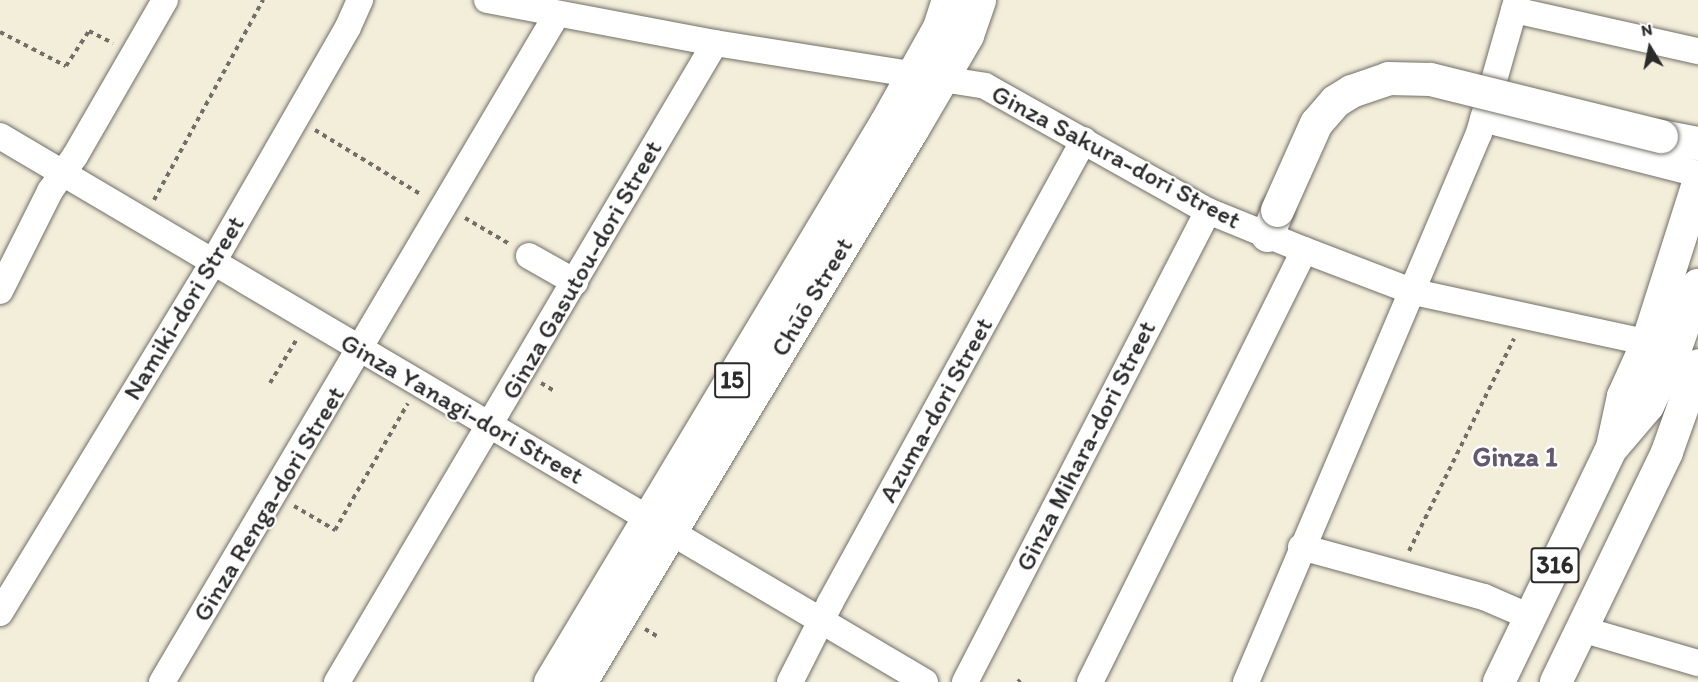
<!DOCTYPE html>
<meta charset="utf-8">
<style>
body{margin:0}
#map{position:relative;width:1698px;height:682px;overflow:hidden;background:#f3eeda;font-family:Itim,sans-serif}
div>[style]{position:absolute}
.path>*{height:4px;margin-top:-2px;transform-origin:0;background:repeating-linear-gradient(90deg,#716f68 0 4.5px,transparent 0 9px)}
.roads{filter:drop-shadow(0 0 2px #716f68) drop-shadow(0 0 2px #716f68)}
.minor>*{height:26px;margin:-13px;padding:0 13px;transform-origin:13px;border-radius:13px;background:#fff}
.major>*{height:32px;margin:-16px;padding:0 16px;transform-origin:16px;border-radius:16px;background:#fff}
.highway>*{height:33px;margin:-16.5px;padding:0 16.5px;transform-origin:16.5px;border-radius:16.5px;background:#fff}
.bridges{filter:drop-shadow(0 0 2px #716f68) drop-shadow(0 0 2px #716f68)}
.highway-bridge>*{height:33px;margin:-16.5px;padding:0 16.5px;transform-origin:16.5px;border-radius:16.5px;background:#fff}
span{translate:-50% -50%;white-space:nowrap;text-align:center;line-height:1.15;-webkit-text-stroke:4.5px #fff;paint-order:stroke}
.shield-label span{padding:2px 4px;background:#fff;border:2px solid;border-radius:4px;-webkit-text-stroke-width:0}
.shield-label{font-size:24px;color:#2b2b2b;font-weight:700}
.street-label{font-size:26px;color:#2b2b2b}
.neighbourhood-label{font-size:27px;color:#63586e;font-weight:700}
.north{position:absolute;left:1620px;top:18px;width:60px;height:60px;-webkit-text-stroke:4px #fff;paint-order:stroke;rotate:350deg;font-size:16px;font-weight:700;line-height:24px;text-align:center;color:#2b2b2b}
.north::after{content:'';display:block;margin:auto;width:21px;height:27px;background:#2b2b2b;clip-path:polygon(50% 0,100% 100%,50% 72%,0 100%)}
</style>
<div id="map">
<div class="path">
<div style="left:0;top:32px;width:74px;rotate:27.3deg"></div>
<div style="left:66px;top:66px;width:42px;rotate:-56.7deg"></div>
<div style="left:89px;top:31px;width:27px;rotate:27deg"></div>
<div style="left:315px;top:130px;width:125px;rotate:31.3deg"></div>
<div style="left:154px;top:200px;width:228px;rotate:-61.4deg"></div>
<div style="left:465px;top:218px;width:50px;rotate:30.2deg"></div>
<div style="left:270px;top:383px;width:52px;rotate:-58.5deg"></div>
<div style="left:541px;top:383px;width:17px;rotate:31deg"></div>
<div style="left:294px;top:506px;width:48px;rotate:30.3deg"></div>
<div style="left:335px;top:530px;width:146px;rotate:-60.1deg"></div>
<div style="left:1409px;top:551px;width:237px;rotate:-63.7deg"></div>
<div style="left:645px;top:629px;width:17px;rotate:31deg"></div>
<div style="left:1018px;top:682px;width:3px;rotate:-45deg"></div>
</div>
<div class="roads">
<div class="minor">
<div style="left:487px;top:0;width:232px;rotate:10.7deg"></div>
<div style="left:715px;top:43px;width:273px;rotate:9deg"></div>
<div style="left:985px;top:86px;width:256px;rotate:29.3deg"></div>
<div style="left:1208px;top:211px;width:104px;rotate:22.1deg"></div>
<div style="left:1304px;top:250px;width:118px;rotate:20.9deg"></div>
<div style="left:1414px;top:292px;width:256px;rotate:12.2deg"></div>
<div style="left:1514px;top:10px;width:189px;rotate:12.6deg"></div>
<div style="left:1483px;top:119px;width:222px;rotate:14.3deg"></div>
<div style="left:0;top:136px;width:1074px;rotate:30.55deg"></div>
<div style="left:529px;top:256px;width:53px;rotate:29.5deg"></div>
<div style="left:0;top:291px;width:112px;rotate:-63.4deg"></div>
<div style="left:50px;top:191px;width:43px;rotate:-54.5deg"></div>
<div style="left:75px;top:156px;width:180px;rotate:-60deg"></div>
<div style="left:1301px;top:547px;width:190px;rotate:15.3deg"></div>
<div style="left:1484px;top:597px;width:50px;rotate:23.5deg"></div>
<div style="left:0;top:613px;width:411px;rotate:-58.7deg"></div>
<div style="left:213px;top:262px;width:271px;rotate:-60.1deg"></div>
<div style="left:348px;top:27px;width:30px;rotate:-66deg"></div>
<div style="left:1581px;top:629px;width:122px;rotate:16.2deg"></div>
<div style="left:162px;top:682px;width:776px;rotate:-59.4deg"></div>
<div style="left:337px;top:682px;width:742px;rotate:-59.39deg"></div>
<div style="left:790px;top:682px;width:89px;rotate:-63.1deg"></div>
<div style="left:830px;top:603px;width:528px;rotate:-61.25deg"></div>
<div style="left:965px;top:682px;width:530px;rotate:-62.71deg"></div>
<div style="left:1090px;top:682px;width:482px;rotate:-63.6deg"></div>
<div style="left:1246px;top:682px;width:596px;rotate:-67deg"></div>
<div style="left:1479px;top:133px;width:138px;rotate:-74.1deg"></div>
</div>
<div class="major">
<div style="left:1613px;top:447px;width:54px;rotate:-49.5deg"></div>
<div style="left:1648px;top:406px;width:64px;rotate:-64.2deg"></div>
<div style="left:1676px;top:348px;width:67px;rotate:-70.8deg"></div>
<div style="left:1499px;top:682px;width:261px;rotate:-64.3deg"></div>
<div style="left:1612px;top:447px;width:52px;rotate:-77.8deg"></div>
<div style="left:1623px;top:396px;width:58px;rotate:-65.6deg"></div>
<div style="left:1647px;top:343px;width:168px;rotate:-72.3deg"></div>
<div style="left:1556px;top:682px;width:255px;rotate:-64.2deg"></div>
<div style="left:1667px;top:452px;width:92px;rotate:-70.4deg"></div>
</div>
<div class="highway">
<div style="left:1661px;top:136px;width:38px;rotate:11deg"></div>
<div style="left:1267px;top:235px;width:27px;rotate:-68deg"></div>
<div style="left:550px;top:682px;width:653px;rotate:-59.04deg"></div>
<div style="left:886px;top:122px;width:109px;rotate:-60.8deg"></div>
<div style="left:939px;top:27px;width:28px;rotate:-72deg"></div>
<div style="left:580px;top:682px;width:643px;rotate:-59.01deg"></div>
<div style="left:911px;top:131px;width:111px;rotate:-59.7deg"></div>
<div style="left:967px;top:35px;width:37px;rotate:-71deg"></div>
</div>
</div>
<div class="bridges">
<div class="highway-bridge">
<div style="left:1277px;top:210px;width:95px;rotate:-65.9deg"></div>
<div style="left:1316px;top:123px;width:29px;rotate:-49deg"></div>
<div style="left:1335px;top:101px;width:19px;rotate:-32deg"></div>
<div style="left:1351px;top:91px;width:39px;rotate:-19deg"></div>
<div style="left:1388px;top:78px;width:42px;rotate:1.4deg"></div>
<div style="left:1430px;top:79px;width:238px;rotate:13.9deg"></div>
</div>
</div>
<div class="shield-label">
<span style="left:732px;top:380px">15</span>
<span style="left:1555px;top:565px">316</span>
</div>
<div class="street-label">
<span style="left:1116px;top:157px;rotate:28deg">Ginza Sakura-dori Street</span>
<span style="left:582px;top:270px;rotate:-60deg">Ginza Gasutou-dori Street</span>
<span style="left:812px;top:297px;rotate:-59deg">Chūō Street</span>
<span style="left:184px;top:308px;rotate:-59deg">Namiki-dori Street</span>
<span style="left:462px;top:409px;rotate:30deg">Ginza Yanagi-dori Street</span>
<span style="left:936px;top:410px;rotate:-61deg">Azuma-dori Street</span>
<span style="left:1086px;top:446px;rotate:-63deg">Ginza Mihara-dori Street</span>
<span style="left:269px;top:504px;rotate:-59deg">Ginza Renga-dori Street</span>
</div>
<div class="neighbourhood-label">
<span style="left:1515px;top:457px">Ginza 1</span>
</div>
<div class="north">N</div>
</div>
